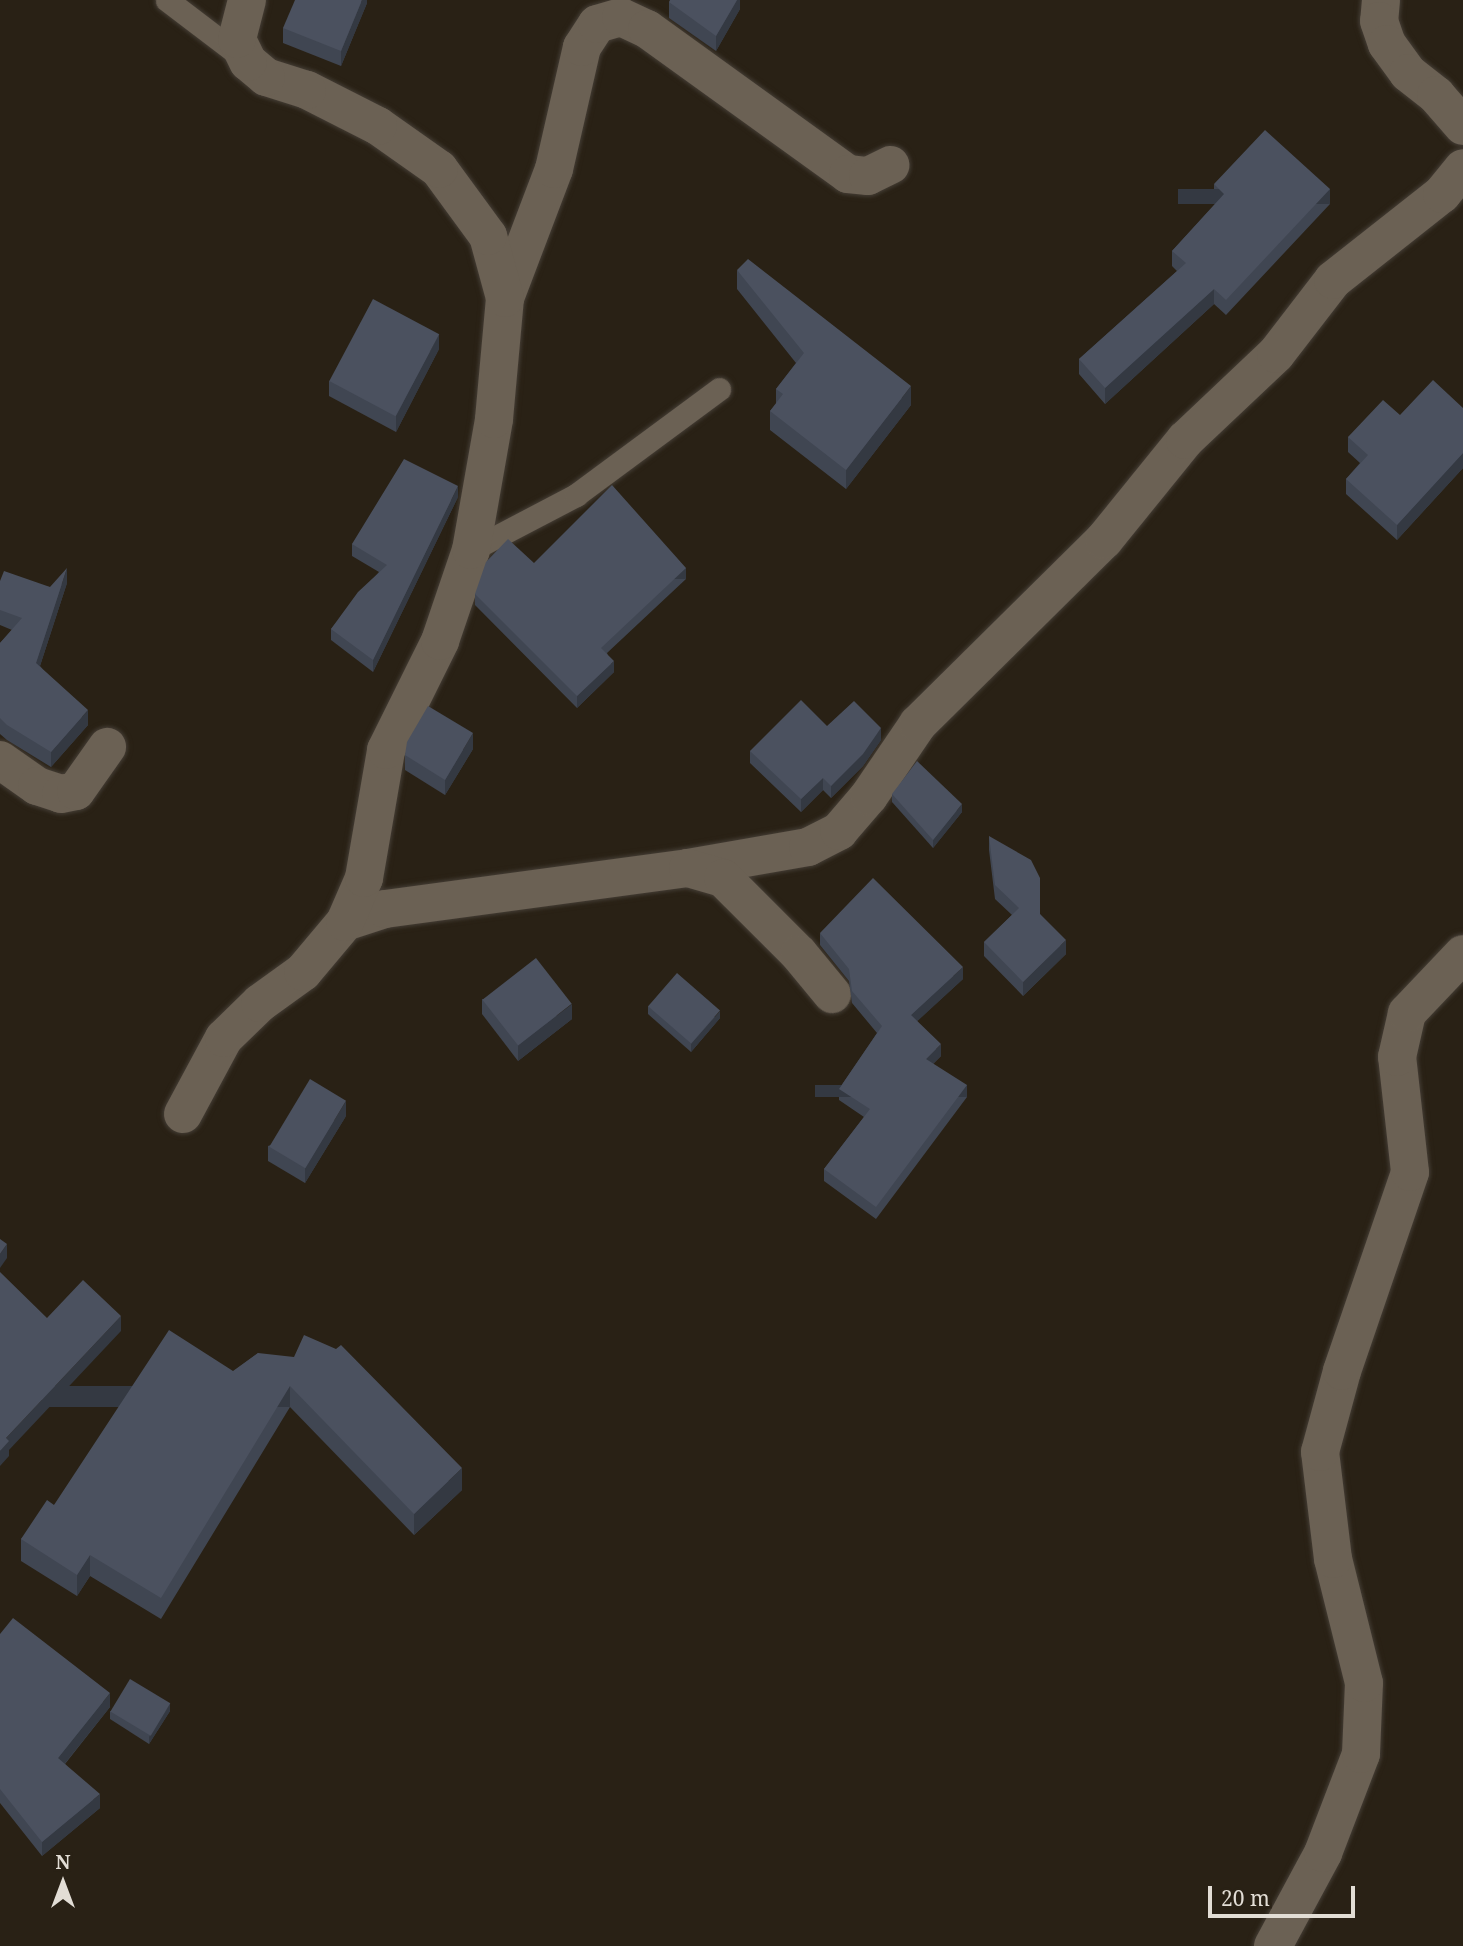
<!DOCTYPE html>
<style>
body{margin:0}
#map{position:relative;width:1463px;height:1946px;overflow:hidden;background:#292115;font-family:"Noto Serif",serif}
div>[style]{position:absolute}
.roads{filter:drop-shadow(0 0 2px #443d35) drop-shadow(0 0 2px #443d35)}
.lane>*{height:23px;margin:-11.5px;padding:0 11.5px;transform-origin:11.5px;border-radius:11.5px;background:#6b6154}
.street>*{height:38px;margin:-19px;padding:0 19px;transform-origin:19px;border-radius:19px;background:#6b6154}
.wall>*{inset:0;background:#404652}
.shaded-wall>*{inset:0;background:#343942;transform-origin:0 0}
.building>*{inset:0;background:#4b515f;transform-origin:0 0}
span{translate:-50% -50%;white-space:nowrap;text-align:center;line-height:1.15;-webkit-text-stroke:6px #292115;paint-order:stroke}
.north{position:absolute;left:28px;top:1848px;width:70px;height:70px;-webkit-text-stroke:5px #292115;paint-order:stroke;rotate:0deg;font-size:19px;font-weight:700;line-height:28px;text-align:center;color:#e2ddd5}
.north::after{content:'';display:block;margin:auto;width:24px;height:32px;background:#e2ddd5;clip-path:polygon(50% 0,100% 100%,50% 72%,0 100%)}
.scale{position:absolute;left:1208px;top:1886px;width:147px;height:32px;box-sizing:border-box;border:4px solid #e2ddd5;border-top:0;padding-left:9px;font-size:21px;line-height:24px;white-space:nowrap;color:#e2ddd5;-webkit-text-stroke:5px #292115;paint-order:stroke}
</style>
<div id="map">
<div class="roads">
<div class="lane">
<div style="left:167px;top:0;width:96px;rotate:37.3deg"></div>
<div style="left:471px;top:550px;width:119px;rotate:-27.6deg"></div>
<div style="left:576px;top:495px;width:178px;rotate:-36.5deg"></div>
</div>
<div class="street">
<div style="left:1381px;top:0;width:21px;rotate:95deg"></div>
<div style="left:1379px;top:21px;width:24px;rotate:71deg"></div>
<div style="left:1387px;top:44px;width:36px;rotate:54deg"></div>
<div style="left:1408px;top:73px;width:36px;rotate:38deg"></div>
<div style="left:1436px;top:95px;width:41px;rotate:48.9deg"></div>
<div style="left:505px;top:298px;width:138px;rotate:-69.2deg"></div>
<div style="left:554px;top:169px;width:125px;rotate:-77.1deg"></div>
<div style="left:582px;top:47px;width:27px;rotate:-57deg"></div>
<div style="left:597px;top:24px;width:25px;rotate:-16deg"></div>
<div style="left:621px;top:17px;width:29px;rotate:25deg"></div>
<div style="left:647px;top:29px;width:248px;rotate:35.8deg"></div>
<div style="left:848px;top:174px;width:20px;rotate:6deg"></div>
<div style="left:868px;top:176px;width:25px;rotate:-26deg"></div>
<div style="left:0;top:760px;width:45px;rotate:35.1deg"></div>
<div style="left:37px;top:786px;width:25px;rotate:18deg"></div>
<div style="left:61px;top:794px;width:15px;rotate:-11deg"></div>
<div style="left:76px;top:791px;width:54px;rotate:-54.8deg"></div>
<div style="left:688px;top:868px;width:122px;rotate:-9.9deg"></div>
<div style="left:808px;top:847px;width:35px;rotate:-27deg"></div>
<div style="left:839px;top:831px;width:46px;rotate:-49.4deg"></div>
<div style="left:869px;top:796px;width:87px;rotate:-55.8deg"></div>
<div style="left:918px;top:724px;width:262px;rotate:-44.7deg"></div>
<div style="left:1104px;top:540px;width:129px;rotate:-51deg"></div>
<div style="left:1185px;top:440px;width:125px;rotate:-43.4deg"></div>
<div style="left:1276px;top:354px;width:93px;rotate:-52.4deg"></div>
<div style="left:1333px;top:280px;width:139px;rotate:-38.3deg"></div>
<div style="left:1442px;top:194px;width:33px;rotate:-51deg"></div>
<div style="left:345px;top:922px;width:42px;rotate:-18deg"></div>
<div style="left:385px;top:909px;width:306px;rotate:-7.7deg"></div>
<div style="left:688px;top:868px;width:36px;rotate:16deg"></div>
<div style="left:723px;top:878px;width:107px;rotate:45deg"></div>
<div style="left:799px;top:954px;width:52px;rotate:50.5deg"></div>
<div style="left:183px;top:1114px;width:86px;rotate:-61.7deg"></div>
<div style="left:224px;top:1038px;width:50px;rotate:-44.2deg"></div>
<div style="left:260px;top:1003px;width:53px;rotate:-35.8deg"></div>
<div style="left:303px;top:972px;width:65px;rotate:-50deg"></div>
<div style="left:345px;top:922px;width:48px;rotate:-66.6deg"></div>
<div style="left:364px;top:878px;width:130px;rotate:-80.2deg"></div>
<div style="left:386px;top:750px;width:122px;rotate:-63.6deg"></div>
<div style="left:440px;top:641px;width:96px;rotate:-71.2deg"></div>
<div style="left:471px;top:550px;width:133px;rotate:-80deg"></div>
<div style="left:494px;top:419px;width:121px;rotate:-84.8deg"></div>
<div style="left:505px;top:298px;width:64px;rotate:-105.3deg"></div>
<div style="left:488px;top:236px;width:83px;rotate:-126.2deg"></div>
<div style="left:439px;top:169px;width:75px;rotate:-144.8deg"></div>
<div style="left:378px;top:126px;width:80px;rotate:-153.1deg"></div>
<div style="left:307px;top:90px;width:43px;rotate:-162.4deg"></div>
<div style="left:266px;top:77px;width:23px;rotate:-140deg"></div>
<div style="left:248px;top:62px;width:25px;rotate:-116deg"></div>
<div style="left:237px;top:39px;width:40px;rotate:-75.6deg"></div>
<div style="left:1273px;top:1946px;width:106px;rotate:-61.7deg"></div>
<div style="left:1323px;top:1853px;width:106px;rotate:-69deg"></div>
<div style="left:1361px;top:1754px;width:71px;rotate:-87.6deg"></div>
<div style="left:1364px;top:1683px;width:128px;rotate:-104deg"></div>
<div style="left:1333px;top:1559px;width:108px;rotate:-96.9deg"></div>
<div style="left:1320px;top:1452px;width:84px;rotate:-74.8deg"></div>
<div style="left:1342px;top:1371px;width:210px;rotate:-71.1deg"></div>
<div style="left:1410px;top:1172px;width:116px;rotate:-96.4deg"></div>
<div style="left:1397px;top:1057px;width:45px;rotate:-77.2deg"></div>
<div style="left:1407px;top:1013px;width:81px;rotate:-46.5deg"></div>
</div>
</div>
<div class="wall">
<div style="clip-path:polygon(367px 0,367px 3px,341px 66px,283px 43px,283px 28px)"></div>
<div style="clip-path:polygon(740px 0,740px 9px,716px 51px,669px 18px,669px 2px)"></div>
<div style="clip-path:polygon(1214px 184px,1330px 204px,1226px 315px,1214px 304px,1105px 404px,1079px 374px,1079px 359px,1177px 271px,1172px 266px,1172px 251px,1217px 202px,1214px 200px)"></div>
<div style="clip-path:polygon(737px 270px,911px 405px,846px 489px,770px 430px,770px 411px,776px 404px,776px 389px,796px 363px,737px 289px)"></div>
<div style="clip-path:polygon(439px 349px,396px 432px,329px 396px,329px 381px)"></div>
<div style="clip-path:polygon(1463px 408px,1463px 468px,1397px 540px,1346px 494px,1346px 479px,1360px 463px,1348px 452px,1348px 437px,1400px 415px)"></div>
<div style="clip-path:polygon(458px 497px,373px 672px,331px 640px,331px 629px,379px 572px,352px 556px,352px 544px)"></div>
<div style="clip-path:polygon(534px 563px,686px 579px,607px 653px,614px 672px,577px 708px,475px 605px,475px 594px)"></div>
<div style="clip-path:polygon(0 581px,50px 587px,67px 583px,40px 666px,88px 725px,51px 767px,7px 740px,0 734px,0 643px,12px 630px,0 625px)"></div>
<div style="clip-path:polygon(827px 726px,881px 740px,863px 766px,831px 798px,823px 790px,801px 812px,750px 763px,750px 751px)"></div>
<div style="clip-path:polygon(473px 749px,445px 795px,405px 770px,405px 755px)"></div>
<div style="clip-path:polygon(892px 794px,962px 812px,933px 848px,892px 802px)"></div>
<div style="clip-path:polygon(989px 836px,1066px 954px,1023px 996px,984px 956px,984px 942px,1012px 915px,995px 899px,989px 850px)"></div>
<div style="clip-path:polygon(820px 933px,963px 979px,917px 1021px,941px 1056px,933px 1064px,967px 1097px,876px 1219px,824px 1181px,824px 1169px,864px 1117px,839px 1100px,839px 1089px,877px 1033px,852px 1003px,849px 981px,820px 945px)"></div>
<div style="clip-path:polygon(482px 999px,572px 1019px,518px 1061px,482px 1014px)"></div>
<div style="clip-path:polygon(648px 1006px,720px 1018px,691px 1052px,648px 1014px)"></div>
<div style="clip-path:polygon(346px 1116px,305px 1183px,268px 1161px,268px 1146px)"></div>
<div style="clip-path:polygon(258px 1353px,462px 1490px,414px 1535px,290px 1407px,161px 1619px,90px 1576px,77px 1596px,21px 1561px,21px 1539px,54px 1505px)"></div>
<div style="clip-path:polygon(0 1634px,110px 1707px,65px 1764px,100px 1808px,42px 1856px,0 1803px)"></div>
<div style="clip-path:polygon(110px 1711px,170px 1711px,149px 1744px,110px 1719px)"></div>
</div>
<div class="shaded-wall">
<div style="clip-path:polygon(362px 0,367px 0,367px 3px,341px 66px,341px 51px)"></div>
<div style="clip-path:polygon(737px 0,740px 0,740px 9px,716px 51px,716px 36px)"></div>
<div style="left:1330px;top:189px;width:15px;height:152px;rotate:90deg"></div>
<div style="clip-path:polygon(1214px 289px,1214px 304px,1105px 404px,1105px 388px)"></div>
<div style="clip-path:polygon(439px 334px,439px 349px,396px 432px,396px 416px)"></div>
<div style="clip-path:polygon(911px 386px,911px 405px,846px 489px,846px 470px)"></div>
<div style="clip-path:polygon(1463px 453px,1463px 468px,1397px 540px,1397px 525px)"></div>
<div style="clip-path:polygon(458px 486px,458px 497px,373px 672px,373px 660px)"></div>
<div style="clip-path:polygon(67px 568px,67px 583px,36px 678px,36px 663px)"></div>
<div style="left:686px;top:568px;width:11px;height:117px;rotate:90deg"></div>
<div style="clip-path:polygon(614px 661px,614px 672px,577px 708px,577px 696px)"></div>
<div style="clip-path:polygon(88px 710px,88px 725px,51px 767px,51px 752px)"></div>
<div style="clip-path:polygon(881px 728px,881px 740px,863px 766px,831px 798px,831px 786px)"></div>
<div style="clip-path:polygon(473px 733px,473px 749px,445px 795px,445px 780px)"></div>
<div style="clip-path:polygon(823px 778px,823px 790px,801px 812px,801px 799px)"></div>
<div style="clip-path:polygon(962px 804px,962px 812px,933px 848px,933px 840px)"></div>
<div style="clip-path:polygon(1066px 940px,1066px 954px,1023px 996px,1023px 982px)"></div>
<div style="clip-path:polygon(963px 967px,963px 979px,911px 1027px,911px 1015px)"></div>
<div style="clip-path:polygon(572px 1004px,572px 1019px,518px 1061px,518px 1045px)"></div>
<div style="clip-path:polygon(720px 1011px,720px 1018px,691px 1052px,691px 1044px)"></div>
<div style="clip-path:polygon(941px 1044px,941px 1056px,926px 1071px,926px 1059px)"></div>
<div style="left:967px;top:1085px;width:12px;height:152px;rotate:90deg"></div>
<div style="clip-path:polygon(346px 1101px,346px 1116px,305px 1183px,305px 1168px)"></div>
<div style="clip-path:polygon(7px 1244px,7px 1258px,0 1268px,0 1254px)"></div>
<div style="clip-path:polygon(121px 1316px,121px 1331px,9px 1450px,9px 1456px,0 1466px,0 1451px,6px 1438px)"></div>
<div style="left:290px;top:1386px;width:21px;height:248px;rotate:90deg"></div>
<div style="clip-path:polygon(462px 1468px,462px 1490px,414px 1535px,414px 1514px)"></div>
<div style="clip-path:polygon(90px 1555px,90px 1576px,77px 1596px,77px 1575px)"></div>
<div style="clip-path:polygon(110px 1693px,110px 1707px,58px 1772px,58px 1758px)"></div>
<div style="clip-path:polygon(170px 1703px,170px 1711px,149px 1744px,149px 1737px)"></div>
<div style="clip-path:polygon(100px 1794px,100px 1808px,42px 1856px,42px 1842px)"></div>
</div>
<div class="building">
<div style="clip-path:polygon(295px 0,362px 0,341px 51px,283px 28px)"></div>
<div style="clip-path:polygon(670px 0,737px 0,716px 36px,669px 2px)"></div>
<div style="clip-path:polygon(1265px 130px,1330px 189px,1226px 300px,1214px 289px,1105px 388px,1079px 359px,1186px 263px,1172px 251px,1224px 194px,1214px 184px)"></div>
<div style="clip-path:polygon(748px 259px,911px 386px,846px 470px,770px 411px,783px 394px,776px 389px,804px 353px,737px 270px)"></div>
<div style="left:373px;top:299px;width:75px;height:93px;rotate:28deg"></div>
<div style="clip-path:polygon(1433px 380px,1463px 408px,1463px 453px,1397px 525px,1346px 479px,1368px 455px,1348px 437px,1383px 400px,1400px 415px)"></div>
<div style="clip-path:polygon(404px 459px,458px 486px,373px 660px,331px 629px,358px 592px,387px 565px,352px 544px)"></div>
<div style="clip-path:polygon(612px 485px,686px 568px,601px 648px,614px 661px,577px 696px,475px 594px,486px 562px,508px 539px,534px 563px)"></div>
<div style="clip-path:polygon(67px 568px,36px 663px,88px 710px,51px 752px,7px 725px,0 718px,0 643px,22px 618px,0 610px,0 581px,4px 571px,50px 587px)"></div>
<div style="clip-path:polygon(801px 700px,827px 726px,854px 701px,881px 728px,863px 754px,831px 786px,823px 778px,801px 799px,750px 751px)"></div>
<div style="clip-path:polygon(428px 706px,473px 733px,445px 780px,405px 755px,407px 742px)"></div>
<div style="clip-path:polygon(917px 761px,962px 804px,933px 840px,892px 794px)"></div>
<div style="clip-path:polygon(989px 836px,1031px 860px,1040px 878px,1040px 914px,1066px 940px,1023px 982px,984px 942px,1019px 908px,995px 885px)"></div>
<div style="clip-path:polygon(873px 878px,963px 967px,911px 1015px,941px 1044px,926px 1059px,967px 1085px,876px 1207px,824px 1169px,870px 1109px,839px 1089px,882px 1026px,852px 991px,849px 969px,820px 933px)"></div>
<div style="left:536px;top:958px;width:58px;height:68px;rotate:52deg"></div>
<div style="left:677px;top:973px;width:57px;height:44px;rotate:41deg"></div>
<div style="left:310px;top:1079px;width:42px;height:79px;rotate:31deg"></div>
<div style="clip-path:polygon(0 1239px,7px 1244px,0 1254px)"></div>
<div style="clip-path:polygon(0 1272px,47px 1318px,83px 1280px,121px 1316px,6px 1438px,9px 1441px,0 1451px)"></div>
<div style="clip-path:polygon(169px 1330px,233px 1371px,258px 1353px,294px 1357px,304px 1335px,336px 1349px,341px 1345px,462px 1468px,414px 1514px,290px 1386px,161px 1598px,90px 1555px,77px 1575px,21px 1539px,47px 1500px,54px 1505px)"></div>
<div style="clip-path:polygon(13px 1618px,110px 1693px,58px 1758px,100px 1794px,42px 1842px,0 1789px,0 1634px)"></div>
<div style="left:130px;top:1679px;width:47px;height:38px;rotate:31deg"></div>
</div>
<div class="north">N</div>
<div class="scale">20 m</div>
</div>
